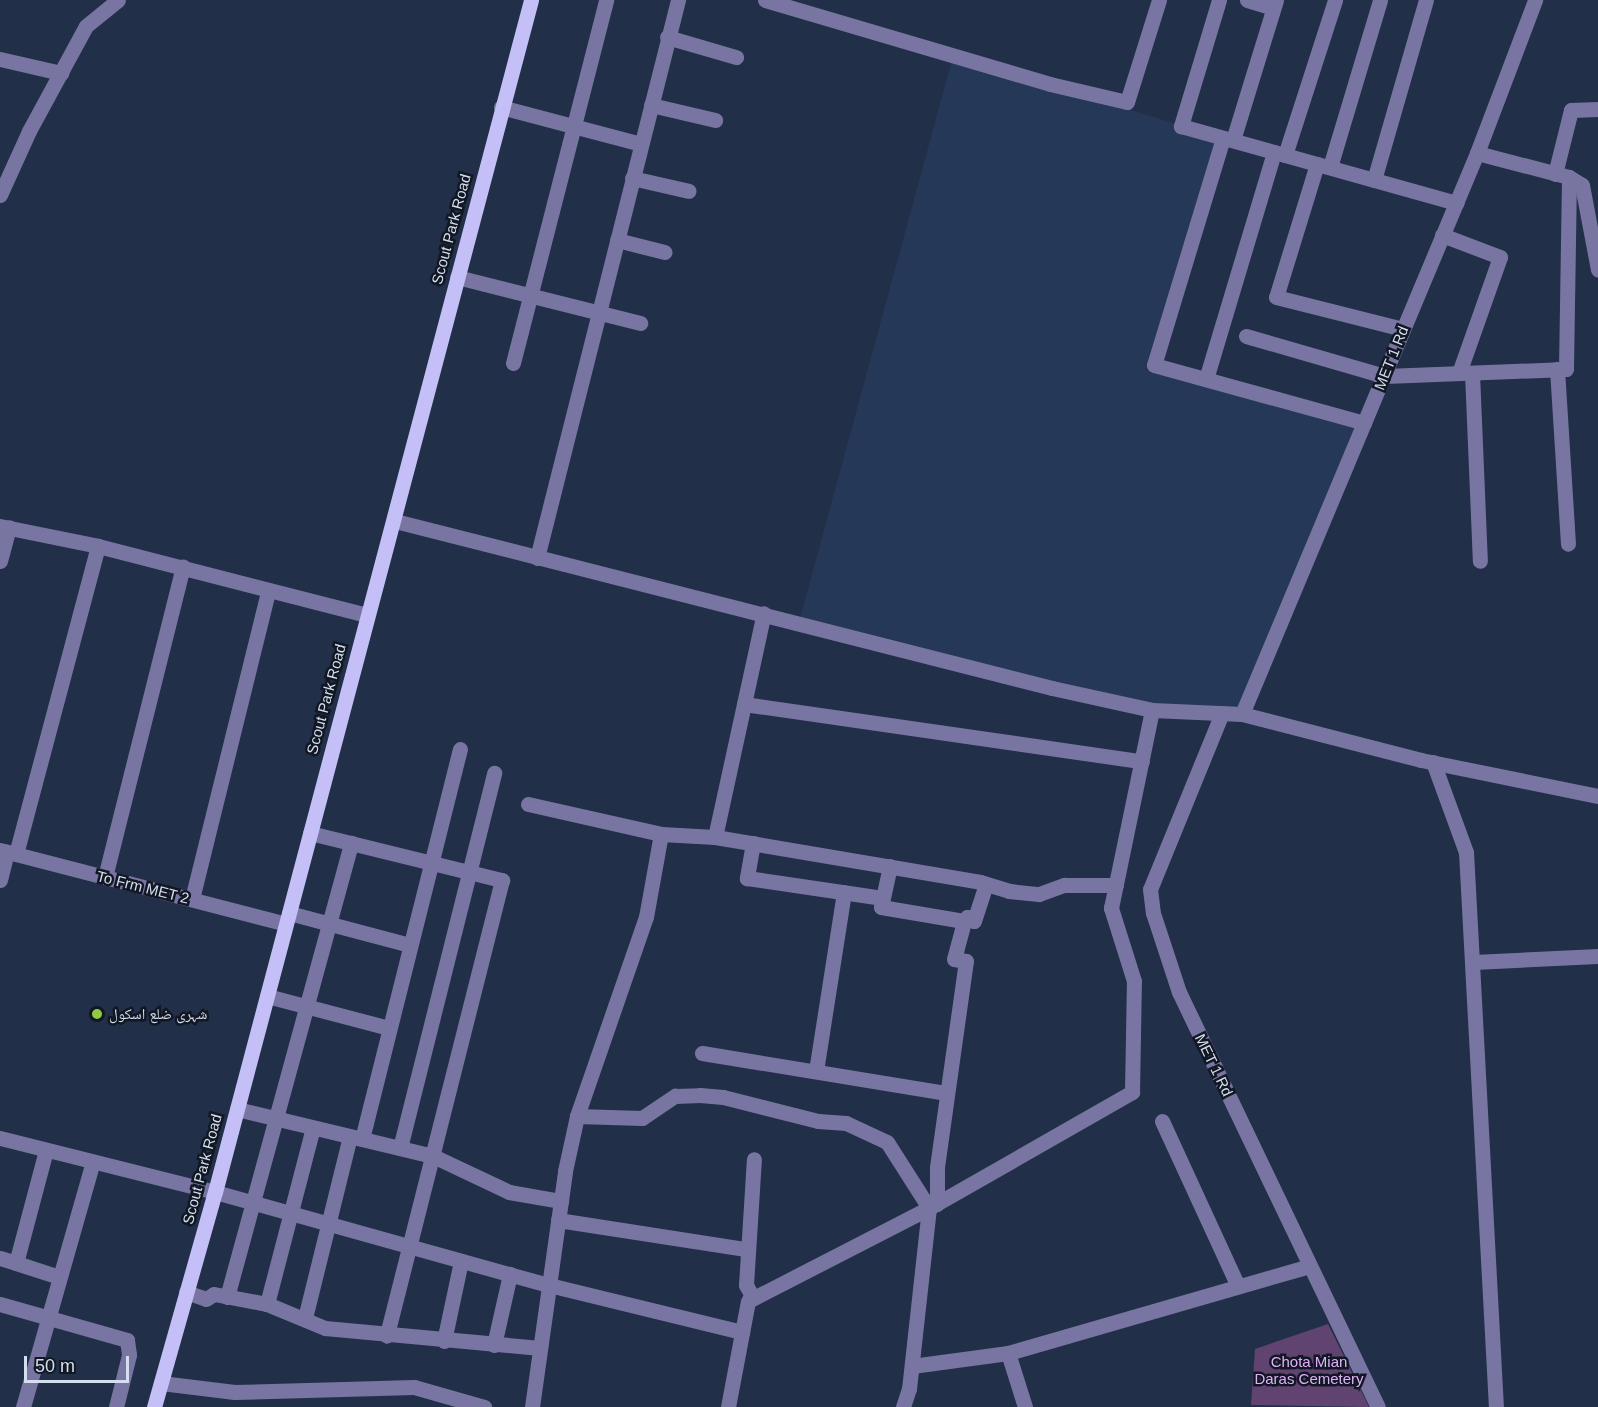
<!DOCTYPE html>
<meta charset="utf-8">
<style>
body{margin:0}
#map{position:relative;width:1598px;height:1407px;overflow:hidden;background:#212f48;font-family:Arial,"Noto Naskh Arabic",sans-serif}
div>[style]{position:absolute}
.built>*{inset:0;background:#263857}
.green>*{inset:0;background:#614371}
.minor>*{height:15px;margin:-7.5px;padding:0 7.5px;transform-origin:7.5px;border-radius:7.5px;background:#7975a2}
.major>*{height:15px;margin:-7.5px;padding:0 7.5px;transform-origin:7.5px;border-radius:7.5px;background:#c4c0f7}
.dots>*{width:16px;height:16px;translate:-50% -50%;box-sizing:border-box;border:3px solid #111723;border-radius:50%}
span{translate:-50% -50%;white-space:nowrap;text-align:center;line-height:1.15;-webkit-text-stroke:5px #111723;paint-order:stroke}
.street-label{font-size:15px;color:#d5deef}
.poi-label{font-size:15px;color:#d5deef}
.left{translate:0 -50%;text-align:left}
.park-label{font-size:15px;color:#e2affc}
.scale{position:absolute;left:24px;top:1356px;width:105px;height:27px;box-sizing:border-box;border:3px solid #d5deef;border-top:0;padding-left:8px;font-size:18px;line-height:21px;white-space:nowrap;color:#d5deef;-webkit-text-stroke:4px #111723;paint-order:stroke}
</style>
<div id="map">
<div class="built">
<div style="clip-path:polygon(953px 56px,1223px 138px,1154px 365px,1364px 423px,1242px 714px,1152px 710px,799px 622px)"></div>
</div>
<div class="green">
<div style="clip-path:polygon(1328px 1324px,1369px 1407px,1251px 1405px,1255px 1349px)"></div>
</div>
<div class="minor">
<div style="left:765px;top:0;width:297px;rotate:16.4deg"></div>
<div style="left:1050px;top:84px;width:79px;rotate:13.2deg"></div>
<div style="left:1127px;top:102px;width:107px;rotate:-72.6deg"></div>
<div style="left:1219px;top:0;width:132px;rotate:106.8deg"></div>
<div style="left:1181px;top:126px;width:286px;rotate:15.6deg"></div>
<div style="left:1247px;top:0;width:27px;rotate:17deg"></div>
<div style="left:667px;top:37px;width:72px;rotate:16.2deg"></div>
<div style="left:0;top:59px;width:63px;rotate:12.9deg"></div>
<div style="left:651px;top:105px;width:66px;rotate:13.2deg"></div>
<div style="left:501px;top:107px;width:145px;rotate:14.8deg"></div>
<div style="left:1223px;top:138px;width:237px;rotate:106.9deg"></div>
<div style="left:1154px;top:365px;width:218px;rotate:15.4deg"></div>
<div style="left:1233px;top:140px;width:146px;rotate:-72.9deg"></div>
<div style="left:1477px;top:153px;width:95px;rotate:14.6deg"></div>
<div style="left:1569px;top:177px;width:15px;rotate:32deg"></div>
<div style="left:1582px;top:185px;width:86px;rotate:79.3deg"></div>
<div style="left:1285px;top:155px;width:163px;rotate:-72.1deg"></div>
<div style="left:1317px;top:164px;width:139px;rotate:107.1deg"></div>
<div style="left:1276px;top:297px;width:131px;rotate:14.1deg"></div>
<div style="left:1330px;top:167px;width:174px;rotate:-73.3deg"></div>
<div style="left:1555px;top:174px;width:66px;rotate:-76deg"></div>
<div style="left:1571px;top:110px;width:27px;rotate:-2deg"></div>
<div style="left:632px;top:178px;width:58px;rotate:12.8deg"></div>
<div style="left:1374px;top:180px;width:187px;rotate:-73.9deg"></div>
<div style="left:0;top:195px;width:70px;rotate:-65.6deg"></div>
<div style="left:29px;top:131px;width:119px;rotate:-61.5deg"></div>
<div style="left:86px;top:26px;width:41px;rotate:-39.1deg"></div>
<div style="left:1442px;top:235px;width:62px;rotate:20.8deg"></div>
<div style="left:1500px;top:257px;width:123px;rotate:109.5deg"></div>
<div style="left:617px;top:240px;width:49px;rotate:14.3deg"></div>
<div style="left:457px;top:277px;width:189px;rotate:14.1deg"></div>
<div style="left:1246px;top:336px;width:145px;rotate:16.1deg"></div>
<div style="left:1385px;top:376px;width:181px;rotate:-2.2deg"></div>
<div style="left:1566px;top:369px;width:192px;rotate:-89.1deg"></div>
<div style="left:513px;top:363px;width:375px;rotate:-75.6deg"></div>
<div style="left:1557px;top:369px;width:175px;rotate:86.4deg"></div>
<div style="left:1472px;top:373px;width:188px;rotate:87.6deg"></div>
<div style="left:1206px;top:379px;width:237px;rotate:-73.3deg"></div>
<div style="left:395px;top:521px;width:678px;rotate:14.26deg"></div>
<div style="left:1052px;top:688px;width:102px;rotate:12.4deg"></div>
<div style="left:1152px;top:710px;width:90px;rotate:2.5deg"></div>
<div style="left:1242px;top:714px;width:185px;rotate:14.4deg"></div>
<div style="left:1421px;top:760px;width:181px;rotate:11.5deg"></div>
<div style="left:0;top:526px;width:100px;rotate:11.5deg"></div>
<div style="left:98px;top:546px;width:277px;rotate:14.4deg"></div>
<div style="left:537px;top:558px;width:576px;rotate:-75.82deg"></div>
<div style="left:0;top:561px;width:35px;rotate:-75deg"></div>
<div style="left:744px;top:704px;width:402px;rotate:8.2deg"></div>
<div style="left:1222px;top:713px;width:190px;rotate:112.2deg"></div>
<div style="left:1150px;top:889px;width:24px;rotate:83deg"></div>
<div style="left:1153px;top:913px;width:83px;rotate:71.8deg"></div>
<div style="left:1179px;top:992px;width:460px;rotate:64.4deg"></div>
<div style="left:1242px;top:714px;width:608px;rotate:-67.27deg"></div>
<div style="left:1477px;top:153px;width:164px;rotate:-69.2deg"></div>
<div style="left:1433px;top:762px;width:96px;rotate:69.9deg"></div>
<div style="left:1466px;top:852px;width:556px;rotate:86.91deg"></div>
<div style="left:528px;top:804px;width:136px;rotate:12.7deg"></div>
<div style="left:661px;top:834px;width:54px;rotate:3.2deg"></div>
<div style="left:715px;top:837px;width:229px;rotate:-77.7deg"></div>
<div style="left:310px;top:833px;width:198px;rotate:13.8deg"></div>
<div style="left:502px;top:880px;width:470px;rotate:104.2deg"></div>
<div style="left:715px;top:837px;width:269px;rotate:9.6deg"></div>
<div style="left:980px;top:882px;width:30px;rotate:17deg"></div>
<div style="left:1009px;top:891px;width:30px;rotate:6deg"></div>
<div style="left:1039px;top:894px;width:27px;rotate:-20deg"></div>
<div style="left:1064px;top:885px;width:52px"></div>
<div style="left:753px;top:843px;width:36px;rotate:100deg"></div>
<div style="left:747px;top:878px;width:137px;rotate:8.4deg"></div>
<div style="left:0;top:850px;width:295px;rotate:14.5deg"></div>
<div style="left:16px;top:854px;width:319px;rotate:-75.1deg"></div>
<div style="left:890px;top:866px;width:42px;rotate:102.4deg"></div>
<div style="left:881px;top:907px;width:84px;rotate:9.6deg"></div>
<div style="left:105px;top:877px;width:320px;rotate:-75.9deg"></div>
<div style="left:0;top:880px;width:29px;rotate:-76deg"></div>
<div style="left:192px;top:899px;width:316px;rotate:-76.1deg"></div>
<div style="left:289px;top:913px;width:125px;rotate:14.8deg"></div>
<div style="left:1474px;top:962px;width:124px;rotate:-2.8deg"></div>
<div style="left:267px;top:996px;width:126px;rotate:14.7deg"></div>
<div style="left:702px;top:1053px;width:248px;rotate:9.3deg"></div>
<div style="left:816px;top:1071px;width:181px;rotate:-81.1deg"></div>
<div style="left:237px;top:1109px;width:202px;rotate:13.5deg"></div>
<div style="left:433px;top:1156px;width:84px;rotate:25.3deg"></div>
<div style="left:509px;top:1192px;width:53px;rotate:9.8deg"></div>
<div style="left:577px;top:1116px;width:65px;rotate:1.8deg"></div>
<div style="left:642px;top:1118px;width:40px;rotate:-34deg"></div>
<div style="left:675px;top:1096px;width:25px;rotate:-2deg"></div>
<div style="left:700px;top:1095px;width:23px;rotate:5deg"></div>
<div style="left:723px;top:1097px;width:98px;rotate:14.2deg"></div>
<div style="left:818px;top:1121px;width:28px;rotate:4deg"></div>
<div style="left:846px;top:1123px;width:45px;rotate:24.9deg"></div>
<div style="left:887px;top:1142px;width:78px;rotate:57.5deg"></div>
<div style="left:929px;top:1208px;width:203px;rotate:152.8deg"></div>
<div style="left:748px;top:1301px;width:108px;rotate:100.7deg"></div>
<div style="left:1162px;top:1121px;width:182px;rotate:65.3deg"></div>
<div style="left:0;top:1138px;width:222px;rotate:14.1deg"></div>
<div style="left:215px;top:1192px;width:347px;rotate:15.6deg"></div>
<div style="left:549px;top:1285px;width:199px;rotate:13.7deg"></div>
<div style="left:362px;top:1139px;width:402px;rotate:-75.9deg"></div>
<div style="left:400px;top:1148px;width:387px;rotate:-75.9deg"></div>
<div style="left:937px;top:1204px;width:37px;rotate:-90deg"></div>
<div style="left:937px;top:1167px;width:208px;rotate:-82deg"></div>
<div style="left:966px;top:961px;width:12px;rotate:-171deg"></div>
<div style="left:954px;top:959px;width:39px;rotate:-75deg"></div>
<div style="left:964px;top:921px;width:5px;rotate:-53deg"></div>
<div style="left:967px;top:917px;width:8px;rotate:30deg"></div>
<div style="left:974px;top:921px;width:39px;rotate:-72deg"></div>
<div style="left:558px;top:1220px;width:190px;rotate:8.8deg"></div>
<div style="left:0;top:1258px;width:17px;rotate:17deg"></div>
<div style="left:16px;top:1263px;width:117px;rotate:-75.1deg"></div>
<div style="left:16px;top:1263px;width:45px;rotate:18deg"></div>
<div style="left:186px;top:1292px;width:21px;rotate:19deg"></div>
<div style="left:206px;top:1299px;width:9px;rotate:-32deg"></div>
<div style="left:214px;top:1294px;width:54px;rotate:10.7deg"></div>
<div style="left:267px;top:1304px;width:63px;rotate:22.5deg"></div>
<div style="left:325px;top:1328px;width:216px;rotate:5.3deg"></div>
<div style="left:227px;top:1297px;width:471px;rotate:-74.7deg"></div>
<div style="left:753px;top:1298px;width:15px;rotate:-118deg"></div>
<div style="left:746px;top:1285px;width:126px;rotate:-86.4deg"></div>
<div style="left:0;top:1304px;width:132px;rotate:15.8deg"></div>
<div style="left:127px;top:1340px;width:15px;rotate:82deg"></div>
<div style="left:129px;top:1355px;width:54px;rotate:104deg"></div>
<div style="left:267px;top:1304px;width:182px;rotate:-75.4deg"></div>
<div style="left:305px;top:1318px;width:187px;rotate:-76.1deg"></div>
<div style="left:444px;top:1341px;width:82px;rotate:-78deg"></div>
<div style="left:494px;top:1345px;width:73px;rotate:-77.3deg"></div>
<div style="left:1008px;top:1353px;width:57px;rotate:72.5deg"></div>
<div style="left:912px;top:1366px;width:97px;rotate:-7.7deg"></div>
<div style="left:1008px;top:1353px;width:314px;rotate:-16.1deg"></div>
<div style="left:161px;top:1383px;width:74px;rotate:7deg"></div>
<div style="left:234px;top:1392px;width:180px;rotate:-1.6deg"></div>
<div style="left:414px;top:1387px;width:73px;rotate:15.9deg"></div>
<div style="left:23px;top:1407px;width:255px;rotate:-74.1deg"></div>
<div style="left:532px;top:1407px;width:238px;rotate:-82deg"></div>
<div style="left:565px;top:1171px;width:56px;rotate:-77.7deg"></div>
<div style="left:577px;top:1116px;width:211px;rotate:-70.9deg"></div>
<div style="left:646px;top:917px;width:84px;rotate:-79.8deg"></div>
<div style="left:903px;top:1407px;width:19px;rotate:-72deg"></div>
<div style="left:909px;top:1389px;width:182px;rotate:-83.7deg"></div>
<div style="left:929px;top:1208px;width:234px;rotate:-29.7deg"></div>
<div style="left:1132px;top:1092px;width:111px;rotate:-89deg"></div>
<div style="left:1134px;top:981px;width:77px;rotate:-107.5deg"></div>
<div style="left:1111px;top:908px;width:202px;rotate:-78.3deg"></div>
</div>
<div class="major">
<div style="left:154px;top:1407px;width:223px;rotate:-74.2deg"></div>
<div style="left:215px;top:1192px;width:1233px;rotate:-75.15deg"></div>
</div>
<div class="dots">
<div style="left:97px;top:1014px;background:#8ecd42"></div>
</div>
<div class="street-label">
<span style="left:451px;top:229px;rotate:-75deg">Scout Park Road</span>
<span style="left:1391px;top:358px;rotate:-68deg">MET 1 Rd</span>
<span style="left:326px;top:699px;rotate:-75deg">Scout Park Road</span>
<span style="left:143px;top:887px;rotate:14deg">To Frm MET 2</span>
<span style="left:1214px;top:1065px;rotate:64deg">MET 1 Rd</span>
<span style="left:202px;top:1169px;rotate:-75deg">Scout Park Road</span>
</div>
<div class="poi-label">
<span class="left" style="left:109px;top:1014px">شہری ضلع اسکول</span>
</div>
<div class="park-label">
<span style="left:1309px;top:1370px">Chota Mian<br>Daras Cemetery</span>
</div>
<div class="scale">50 m</div>
</div>
